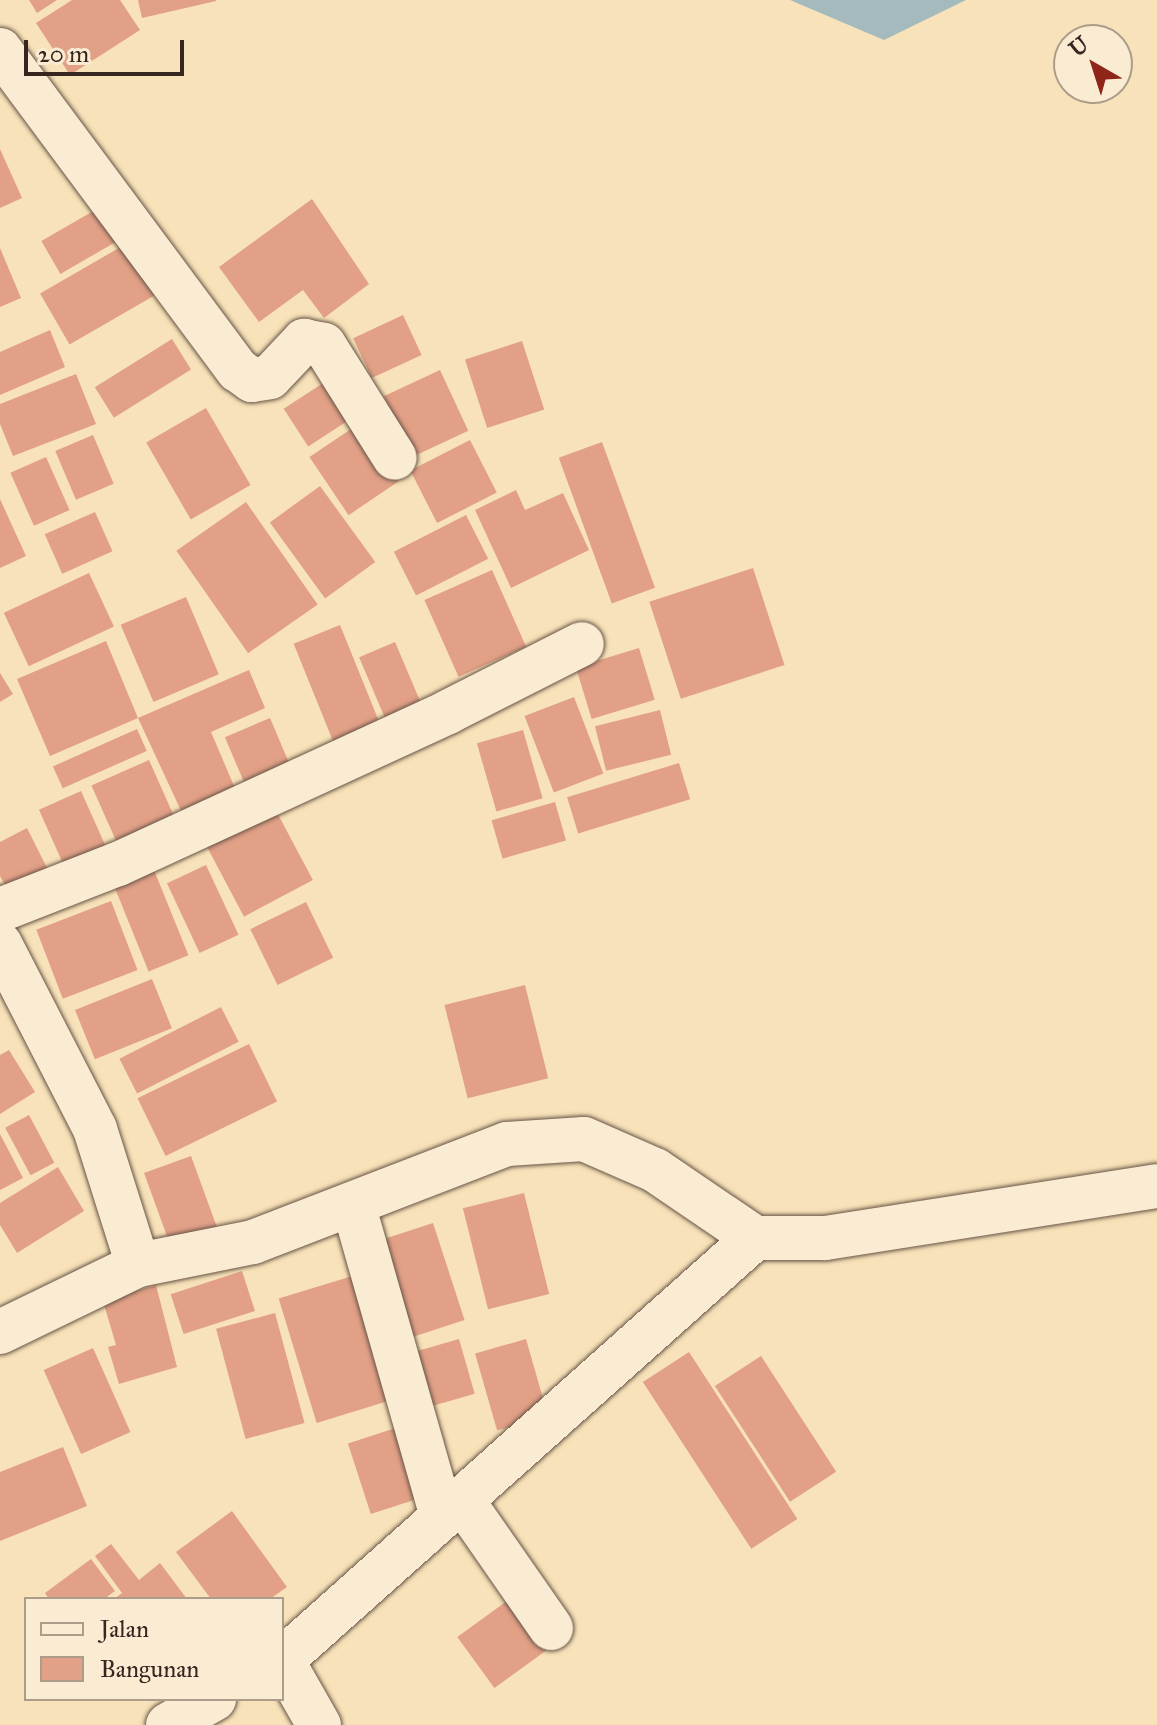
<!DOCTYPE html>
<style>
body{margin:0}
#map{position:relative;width:1157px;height:1725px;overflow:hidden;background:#f8e2b9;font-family:"IM FELL Great Primer",serif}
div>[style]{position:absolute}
.water>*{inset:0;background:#a5babc}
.building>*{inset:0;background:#e2a087;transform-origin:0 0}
.roads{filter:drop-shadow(0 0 2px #675446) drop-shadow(0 0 2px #675446)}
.street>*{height:44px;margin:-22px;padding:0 22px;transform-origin:22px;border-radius:22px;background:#faecd2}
span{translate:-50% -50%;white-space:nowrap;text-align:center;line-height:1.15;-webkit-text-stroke:7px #faecd2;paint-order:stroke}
.legend{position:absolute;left:24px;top:1597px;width:260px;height:104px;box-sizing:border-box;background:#faecd2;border:2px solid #ac9c8a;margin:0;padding:10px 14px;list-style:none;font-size:24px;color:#37251f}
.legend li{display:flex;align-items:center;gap:16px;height:40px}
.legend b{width:40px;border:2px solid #ac9c8a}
.north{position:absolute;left:1053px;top:24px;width:80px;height:80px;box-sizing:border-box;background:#faecd2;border:2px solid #ac9c8a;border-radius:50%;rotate:321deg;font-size:22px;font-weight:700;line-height:32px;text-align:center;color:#37251f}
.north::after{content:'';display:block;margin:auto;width:28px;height:36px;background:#8f2418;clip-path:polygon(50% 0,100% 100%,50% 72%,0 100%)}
.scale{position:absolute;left:24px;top:40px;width:160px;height:36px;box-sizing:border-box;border:4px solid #37251f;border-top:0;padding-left:10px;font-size:24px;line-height:28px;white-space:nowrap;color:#37251f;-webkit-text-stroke:6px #faecd2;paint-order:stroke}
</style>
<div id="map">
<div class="water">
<div style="clip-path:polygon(790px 0,966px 0,884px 40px)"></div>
</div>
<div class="building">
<div style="clip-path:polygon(29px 0,57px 0,37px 13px)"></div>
<div style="clip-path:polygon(72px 0,120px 0,140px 30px,70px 75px,36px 23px)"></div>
<div style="clip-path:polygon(138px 0,216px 0,216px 1px,142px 18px)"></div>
<div style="clip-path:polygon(0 149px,22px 198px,0 208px)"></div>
<div style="clip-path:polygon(312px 199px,369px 284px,324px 318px,303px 290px,259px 322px,219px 267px)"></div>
<div style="left:102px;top:206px;width:38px;height:70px;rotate:60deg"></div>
<div style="left:131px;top:241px;width:59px;height:105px;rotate:60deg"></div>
<div style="clip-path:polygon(0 248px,21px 298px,0 307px)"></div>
<div style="left:403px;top:315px;width:44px;height:55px;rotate:65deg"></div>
<div style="clip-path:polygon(50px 330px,65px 367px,0 395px,0 352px)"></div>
<div style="left:172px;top:339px;width:36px;height:91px;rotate:58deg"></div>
<div style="left:522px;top:341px;width:72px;height:60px;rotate:72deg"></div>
<div style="left:440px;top:370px;width:67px;height:62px;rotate:65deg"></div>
<div style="clip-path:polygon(76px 374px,96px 424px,13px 456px,0 424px,0 404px)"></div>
<div style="left:334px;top:376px;width:45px;height:60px;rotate:57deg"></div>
<div style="left:206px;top:408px;width:89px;height:69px;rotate:60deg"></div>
<div style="left:360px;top:423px;width:70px;height:61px;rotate:56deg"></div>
<div style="left:93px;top:435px;width:53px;height:41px;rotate:67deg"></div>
<div style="left:470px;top:440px;width:59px;height:67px;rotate:63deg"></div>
<div style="left:602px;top:442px;width:155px;height:46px;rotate:70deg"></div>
<div style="left:46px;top:457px;width:58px;height:39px;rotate:66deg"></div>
<div style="left:320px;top:486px;width:94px;height:62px;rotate:54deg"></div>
<div style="clip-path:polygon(516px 490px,525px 510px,563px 493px,589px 550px,511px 588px,475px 510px)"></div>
<div style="clip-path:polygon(0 499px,26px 556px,0 568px)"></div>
<div style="left:246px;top:502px;width:125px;height:85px;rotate:55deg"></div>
<div style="left:95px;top:512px;width:43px;height:55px;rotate:66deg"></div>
<div style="left:466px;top:515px;width:49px;height:81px;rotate:63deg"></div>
<div style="left:753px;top:568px;width:102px;height:109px;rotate:72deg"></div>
<div style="left:492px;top:570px;width:84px;height:74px;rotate:66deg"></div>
<div style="left:89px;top:573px;width:59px;height:94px;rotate:65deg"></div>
<div style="left:186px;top:597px;width:84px;height:71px;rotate:67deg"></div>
<div style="left:340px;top:625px;width:116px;height:50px;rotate:68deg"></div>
<div style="clip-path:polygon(106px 641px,138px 718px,249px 670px,265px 708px,211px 732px,237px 793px,183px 815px,138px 718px,50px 756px,17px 679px)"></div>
<div style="left:395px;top:642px;width:71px;height:39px;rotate:67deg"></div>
<div style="left:639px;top:648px;width:54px;height:66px;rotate:73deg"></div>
<div style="clip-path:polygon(0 673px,13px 694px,0 702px)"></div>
<div style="left:574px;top:697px;width:82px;height:53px;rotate:69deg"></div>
<div style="left:660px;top:710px;width:46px;height:67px;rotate:76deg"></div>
<div style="left:270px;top:718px;width:52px;height:49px;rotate:67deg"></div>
<div style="left:137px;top:729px;width:24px;height:92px;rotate:66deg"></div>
<div style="left:523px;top:730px;width:71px;height:48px;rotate:74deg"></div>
<div style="left:149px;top:760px;width:76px;height:63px;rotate:66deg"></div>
<div style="left:679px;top:763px;width:38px;height:117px;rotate:73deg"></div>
<div style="left:81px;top:791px;width:77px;height:46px;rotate:66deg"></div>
<div style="left:555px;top:802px;width:40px;height:66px;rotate:74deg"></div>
<div style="left:273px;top:805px;width:85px;height:78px;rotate:62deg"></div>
<div style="clip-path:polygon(27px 828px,48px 870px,8px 890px,0 876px,0 842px)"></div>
<div style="left:206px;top:865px;width:77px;height:43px;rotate:65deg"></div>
<div style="left:154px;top:870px;width:92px;height:43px;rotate:68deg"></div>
<div style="left:111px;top:901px;width:74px;height:80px;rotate:69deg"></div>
<div style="left:306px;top:902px;width:62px;height:62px;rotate:64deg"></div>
<div style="left:152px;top:979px;width:53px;height:83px;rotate:68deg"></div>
<div style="left:525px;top:985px;width:96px;height:83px;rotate:76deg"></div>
<div style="left:221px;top:1007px;width:39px;height:114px;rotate:63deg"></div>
<div style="left:249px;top:1044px;width:64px;height:124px;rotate:64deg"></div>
<div style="clip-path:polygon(9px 1050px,35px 1092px,0 1114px,0 1055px)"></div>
<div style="left:29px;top:1115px;width:54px;height:27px;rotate:62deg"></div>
<div style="clip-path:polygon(0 1134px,23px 1178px,0 1190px)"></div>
<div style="left:191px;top:1156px;width:81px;height:50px;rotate:70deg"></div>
<div style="clip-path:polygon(58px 1167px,84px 1211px,17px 1253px,0 1225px,0 1203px)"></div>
<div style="left:524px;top:1193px;width:104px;height:63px;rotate:76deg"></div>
<div style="left:433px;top:1223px;width:102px;height:66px;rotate:72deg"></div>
<div style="left:242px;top:1271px;width:42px;height:75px;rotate:72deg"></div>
<div style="left:359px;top:1274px;width:130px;height:84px;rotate:73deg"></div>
<div style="clip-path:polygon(156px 1285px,177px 1367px,119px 1384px,108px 1347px,116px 1345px,103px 1301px)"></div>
<div style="left:275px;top:1313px;width:114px;height:61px;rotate:75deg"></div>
<div style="left:459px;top:1339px;width:57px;height:64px;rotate:74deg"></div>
<div style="left:526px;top:1339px;width:80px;height:53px;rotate:74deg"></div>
<div style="left:93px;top:1348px;width:92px;height:54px;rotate:66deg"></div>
<div style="left:689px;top:1352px;width:199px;height:55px;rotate:57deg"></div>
<div style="left:761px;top:1356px;width:138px;height:55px;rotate:57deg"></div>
<div style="left:405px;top:1425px;width:74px;height:60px;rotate:72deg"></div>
<div style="clip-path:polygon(63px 1447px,87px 1506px,0 1541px,0 1472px)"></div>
<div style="clip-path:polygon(232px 1511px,287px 1587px,270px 1599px,211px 1599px,176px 1552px)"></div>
<div style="clip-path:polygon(111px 1544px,139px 1580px,160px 1563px,187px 1599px,114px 1599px,122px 1593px,95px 1556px)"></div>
<div style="clip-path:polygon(91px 1559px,115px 1591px,104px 1599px,49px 1599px,45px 1593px)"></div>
<div style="left:518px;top:1593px;width:63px;height:75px;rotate:54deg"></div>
</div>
<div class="roads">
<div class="street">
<div style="left:0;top:50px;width:399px;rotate:53.4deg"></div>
<div style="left:238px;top:370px;width:17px;rotate:36deg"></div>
<div style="left:252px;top:380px;width:18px;rotate:-9deg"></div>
<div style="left:270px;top:377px;width:50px;rotate:-46.6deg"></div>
<div style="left:304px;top:341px;width:20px;rotate:11deg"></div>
<div style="left:324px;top:345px;width:133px;rotate:57.9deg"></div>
<div style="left:0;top:910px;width:127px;rotate:-21.3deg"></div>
<div style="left:118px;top:864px;width:363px;rotate:-24.7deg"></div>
<div style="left:448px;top:712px;width:150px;rotate:-26.9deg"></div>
<div style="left:0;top:944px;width:208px;rotate:62.8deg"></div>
<div style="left:95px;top:1129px;width:143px;rotate:72.5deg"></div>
<div style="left:353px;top:1204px;width:325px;rotate:74.1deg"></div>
<div style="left:0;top:1332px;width:153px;rotate:-25.9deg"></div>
<div style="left:138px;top:1265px;width:117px;rotate:-11.3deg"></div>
<div style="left:253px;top:1242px;width:272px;rotate:-21.1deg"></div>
<div style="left:507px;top:1144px;width:77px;rotate:-3.7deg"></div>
<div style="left:584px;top:1139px;width:77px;rotate:23.6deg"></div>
<div style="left:655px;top:1170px;width:121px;rotate:34.2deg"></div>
<div style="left:755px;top:1238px;width:70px"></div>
<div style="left:825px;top:1238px;width:336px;rotate:-8.9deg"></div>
<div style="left:462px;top:1500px;width:156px;rotate:55.2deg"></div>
<div style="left:168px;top:1725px;width:53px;rotate:-29.5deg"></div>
<div style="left:319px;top:1725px;width:75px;rotate:-119.6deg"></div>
<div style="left:282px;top:1660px;width:634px;rotate:-41.74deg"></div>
</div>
</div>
<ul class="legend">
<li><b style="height:10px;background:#faecd2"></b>Jalan</li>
<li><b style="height:22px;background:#e2a087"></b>Bangunan</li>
</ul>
<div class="north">U</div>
<div class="scale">20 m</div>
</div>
